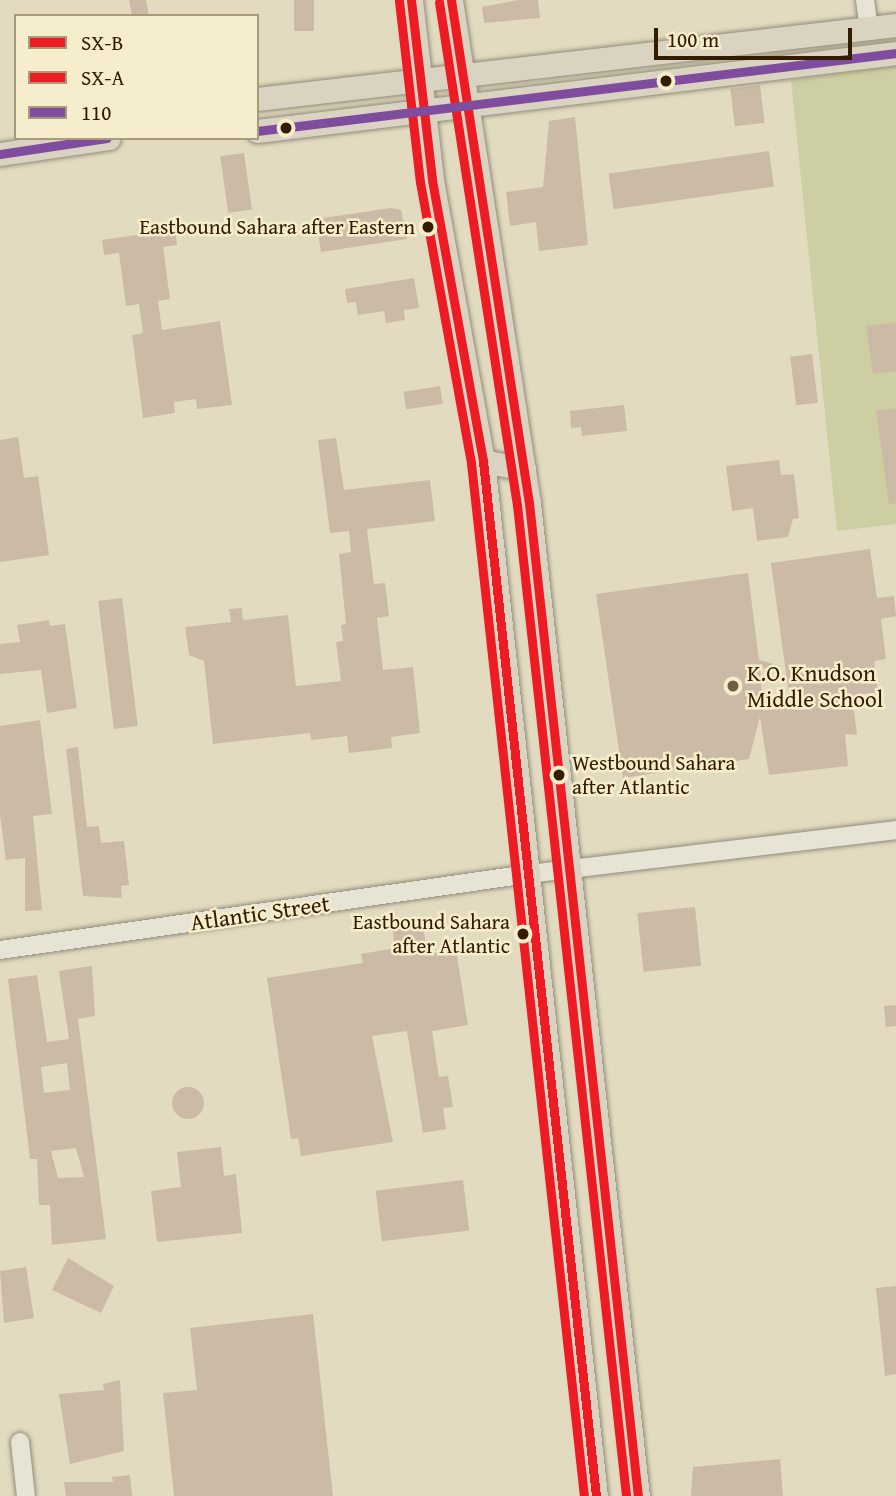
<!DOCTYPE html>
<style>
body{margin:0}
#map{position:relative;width:896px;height:1496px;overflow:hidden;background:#e2dbc0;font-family:"Gentium Book Plus",serif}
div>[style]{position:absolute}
.green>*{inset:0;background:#cdcea2}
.building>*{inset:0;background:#cbbba6;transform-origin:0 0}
.round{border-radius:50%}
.roads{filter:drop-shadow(0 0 2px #928b78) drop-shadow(0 0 2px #928b78)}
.minor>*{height:18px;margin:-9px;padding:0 9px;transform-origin:9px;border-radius:9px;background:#e7e4d6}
.major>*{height:23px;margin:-11.5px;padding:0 11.5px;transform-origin:11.5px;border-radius:11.5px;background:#dad3c1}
.bus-1>*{height:9px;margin:-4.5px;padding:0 4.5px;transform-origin:4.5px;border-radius:4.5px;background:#ed1c24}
.bus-2>*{height:9px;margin:-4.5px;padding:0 4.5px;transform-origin:4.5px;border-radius:4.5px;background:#ed1c24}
.bus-3>*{height:9px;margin:-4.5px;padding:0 4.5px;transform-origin:4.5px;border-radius:4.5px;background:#804c9e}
.dots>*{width:19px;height:19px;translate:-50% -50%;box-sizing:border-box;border:4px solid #f6edcc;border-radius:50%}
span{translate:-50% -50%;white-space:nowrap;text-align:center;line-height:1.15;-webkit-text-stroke:5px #f6edcc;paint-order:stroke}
.bus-label{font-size:21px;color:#331d00}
.right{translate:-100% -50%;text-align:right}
.left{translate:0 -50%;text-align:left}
.poi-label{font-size:23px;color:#331d00}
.street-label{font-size:23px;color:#331d00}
.legend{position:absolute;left:14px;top:14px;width:245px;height:126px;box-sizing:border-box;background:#f6edcc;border:2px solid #a89a7a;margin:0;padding:9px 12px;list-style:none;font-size:21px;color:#331d00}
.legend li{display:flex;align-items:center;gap:14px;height:35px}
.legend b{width:35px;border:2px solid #a89a7a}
.scale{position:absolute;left:654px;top:28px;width:198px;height:32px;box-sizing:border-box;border:4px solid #331d00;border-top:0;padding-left:9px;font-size:21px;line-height:24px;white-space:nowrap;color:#331d00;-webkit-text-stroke:5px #f6edcc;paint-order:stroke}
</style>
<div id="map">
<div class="green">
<div style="clip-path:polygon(896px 66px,896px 524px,837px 531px,791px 80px)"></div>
</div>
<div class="building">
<div style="clip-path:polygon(129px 0,146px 0,149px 16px,132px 16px)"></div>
<div style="left:294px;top:0;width:20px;height:31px"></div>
<div style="clip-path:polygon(518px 0,538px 0,540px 18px,484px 23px,482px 7px)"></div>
<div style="left:760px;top:85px;width:38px;height:30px;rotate:83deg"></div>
<div style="clip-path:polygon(575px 117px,588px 245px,539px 251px,536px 222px,510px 226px,506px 192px,543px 187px,549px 121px)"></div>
<div style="left:769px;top:151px;width:36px;height:162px;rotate:82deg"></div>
<div style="left:244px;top:153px;width:57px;height:24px;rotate:82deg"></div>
<div style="clip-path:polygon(391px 208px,401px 210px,407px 239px,321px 252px,316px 219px)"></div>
<div style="clip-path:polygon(175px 229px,177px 245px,163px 247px,170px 299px,158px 301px,162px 330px,220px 321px,232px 405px,197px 409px,196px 399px,174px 402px,175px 413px,143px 418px,132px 335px,143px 333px,139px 304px,126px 306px,119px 253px,104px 255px,102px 240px)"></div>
<div style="clip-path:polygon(414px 278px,419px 308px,404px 310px,405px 320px,386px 323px,384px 311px,358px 315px,356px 302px,347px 303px,345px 289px)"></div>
<div style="clip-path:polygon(896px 322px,896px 371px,873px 374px,866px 326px)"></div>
<div style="left:812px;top:354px;width:49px;height:22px;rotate:83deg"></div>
<div style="left:440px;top:386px;width:18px;height:37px;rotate:81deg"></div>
<div style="clip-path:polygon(624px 405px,627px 431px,582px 436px,581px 427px,571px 428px,570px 411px)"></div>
<div style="clip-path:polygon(896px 408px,896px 503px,889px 504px,876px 411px)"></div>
<div style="clip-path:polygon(18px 437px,24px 478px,38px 476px,49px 555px,0 562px,0 440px)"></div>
<div style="clip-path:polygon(336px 438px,344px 490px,430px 480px,435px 521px,367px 529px,374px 584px,385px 583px,389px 616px,377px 618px,383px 670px,413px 667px,420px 733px,391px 737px,392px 748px,349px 753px,347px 736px,311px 740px,310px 733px,213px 744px,204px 661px,189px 655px,185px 627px,231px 622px,229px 609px,242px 608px,243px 620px,288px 615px,296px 686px,341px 681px,336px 642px,343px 641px,341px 625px,346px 624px,339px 554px,351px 552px,349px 531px,330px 533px,318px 440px)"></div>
<div style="clip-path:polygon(779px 460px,781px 475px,794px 474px,799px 518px,793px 519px,788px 537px,757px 541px,753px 508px,732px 511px,726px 466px)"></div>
<div style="clip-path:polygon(870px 549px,877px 598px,894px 596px,896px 616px,881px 619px,886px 659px,874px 661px,878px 692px,852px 696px,857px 735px,845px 734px,848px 766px,769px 775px,760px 717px,749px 759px,623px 778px,596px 594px,748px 573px,759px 660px,781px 666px,760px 669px,763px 707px,790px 703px,771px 563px)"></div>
<div style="left:122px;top:598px;width:129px;height:24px;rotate:83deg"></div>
<div style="clip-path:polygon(49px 620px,50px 626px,65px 624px,77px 708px,47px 713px,41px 670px,0 674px,0 644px,20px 642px,17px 625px)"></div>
<div style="clip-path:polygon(40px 720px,52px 814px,33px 816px,42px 910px,25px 911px,25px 858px,6px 860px,0 815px,0 726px)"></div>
<div style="clip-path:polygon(78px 747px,87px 827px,99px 826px,101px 843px,124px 841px,129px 885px,121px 886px,122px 898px,83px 896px,66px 749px)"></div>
<div style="left:695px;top:907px;width:59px;height:58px;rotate:84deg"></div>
<div style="clip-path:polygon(404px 924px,423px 926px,427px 954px,456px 950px,468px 1025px,432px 1031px,439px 1077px,448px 1076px,453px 1107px,443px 1108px,446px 1129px,423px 1133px,407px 1031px,372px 1036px,393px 1142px,301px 1156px,298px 1138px,291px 1139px,267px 978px,363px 963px,361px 954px,395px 948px,392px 926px)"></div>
<div style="clip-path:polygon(evenodd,92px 966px,95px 1016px,78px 1019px,106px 1239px,52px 1245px,50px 1205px,39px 1205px,37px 1159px,30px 1159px,8px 979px,37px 975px,47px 1042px,69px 1039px,59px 971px,92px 966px,67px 1063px,70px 1090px,44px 1093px,41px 1067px,67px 1063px,92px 966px,76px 1148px,84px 1177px,58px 1178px,51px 1151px,76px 1148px)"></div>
<div style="clip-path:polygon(896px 1005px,896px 1026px,886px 1027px,884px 1006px)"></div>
<div class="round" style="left:172px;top:1087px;width:32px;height:32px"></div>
<div style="clip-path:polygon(221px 1147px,224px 1176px,236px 1174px,242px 1233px,157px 1242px,151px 1191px,181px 1187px,177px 1152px)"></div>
<div style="left:463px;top:1180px;width:51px;height:88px;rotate:83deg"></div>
<div style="clip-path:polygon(68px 1258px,114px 1286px,101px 1313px,52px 1290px)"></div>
<div style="clip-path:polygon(26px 1267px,34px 1318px,4px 1323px,0 1271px)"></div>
<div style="clip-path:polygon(896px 1286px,896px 1374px,885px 1376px,876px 1288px)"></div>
<div style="clip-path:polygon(313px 1314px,333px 1496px,174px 1496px,163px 1393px,197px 1390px,190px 1328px)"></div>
<div style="clip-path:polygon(120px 1380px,124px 1451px,70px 1464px,59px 1394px,104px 1390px,103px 1384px)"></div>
<div style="clip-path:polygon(780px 1459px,783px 1496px,691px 1496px,693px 1467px)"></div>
<div style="clip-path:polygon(130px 1475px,132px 1496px,66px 1496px,64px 1482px,113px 1482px,112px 1477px)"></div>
</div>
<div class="roads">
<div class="minor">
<div style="left:865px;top:0;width:28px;rotate:82deg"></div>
<div style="left:0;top:950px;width:533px;rotate:-8.19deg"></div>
<div style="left:528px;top:874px;width:371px;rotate:-6.8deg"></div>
<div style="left:20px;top:1442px;width:54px;rotate:83.7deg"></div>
</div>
<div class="major">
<div style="left:411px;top:0;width:181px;rotate:83.3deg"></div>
<div style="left:432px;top:180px;width:286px;rotate:79.7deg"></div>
<div style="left:483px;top:461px;width:1041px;rotate:83.77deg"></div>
<div style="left:451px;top:0;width:509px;rotate:81.19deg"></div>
<div style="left:529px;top:503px;width:999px;rotate:83.74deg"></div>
<div style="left:257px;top:99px;width:643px;rotate:-6.61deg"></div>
<div style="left:257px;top:131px;width:644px;rotate:-6.96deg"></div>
<div style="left:0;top:154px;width:110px;rotate:-8.4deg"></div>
<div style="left:483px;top:461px;width:42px;rotate:11deg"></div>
</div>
</div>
<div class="bus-1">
<div style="left:411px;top:0;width:181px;rotate:83.3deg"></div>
<div style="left:432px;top:180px;width:286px;rotate:79.7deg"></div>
<div style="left:483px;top:461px;width:1041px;rotate:83.77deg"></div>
<div style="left:451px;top:0;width:509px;rotate:81.19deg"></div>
<div style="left:529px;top:503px;width:999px;rotate:83.74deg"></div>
</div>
<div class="bus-2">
<div style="left:399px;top:1px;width:182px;rotate:83.4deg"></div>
<div style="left:420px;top:182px;width:286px;rotate:79.7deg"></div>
<div style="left:471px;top:463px;width:1039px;rotate:83.76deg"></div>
<div style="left:439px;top:2px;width:509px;rotate:81.19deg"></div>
<div style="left:517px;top:505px;width:997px;rotate:83.72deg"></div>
</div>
<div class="bus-3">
<div style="left:257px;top:131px;width:644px;rotate:-6.96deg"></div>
<div style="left:0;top:154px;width:108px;rotate:-8.5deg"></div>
</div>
<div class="dots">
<div style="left:666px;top:81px;background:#331d00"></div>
<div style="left:286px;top:128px;background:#331d00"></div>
<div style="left:428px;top:227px;background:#331d00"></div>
<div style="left:733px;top:686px;background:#706043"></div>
<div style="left:559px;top:775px;background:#331d00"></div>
<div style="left:523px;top:934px;background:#331d00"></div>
</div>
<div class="bus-label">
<span class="right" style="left:415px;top:227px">Eastbound Sahara after Eastern</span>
<span class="left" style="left:572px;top:775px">Westbound Sahara<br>after Atlantic</span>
<span class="right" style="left:510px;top:934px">Eastbound Sahara<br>after Atlantic</span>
</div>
<div class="poi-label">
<span class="left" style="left:747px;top:686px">K.O. Knudson<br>Middle School</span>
</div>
<div class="street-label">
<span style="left:260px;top:913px;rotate:-8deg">Atlantic Street</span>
</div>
<ul class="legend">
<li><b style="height:9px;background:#ed1c24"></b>SX-B</li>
<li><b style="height:9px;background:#ed1c24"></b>SX-A</li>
<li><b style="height:9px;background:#804c9e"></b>110</li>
</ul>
<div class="scale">100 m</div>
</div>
